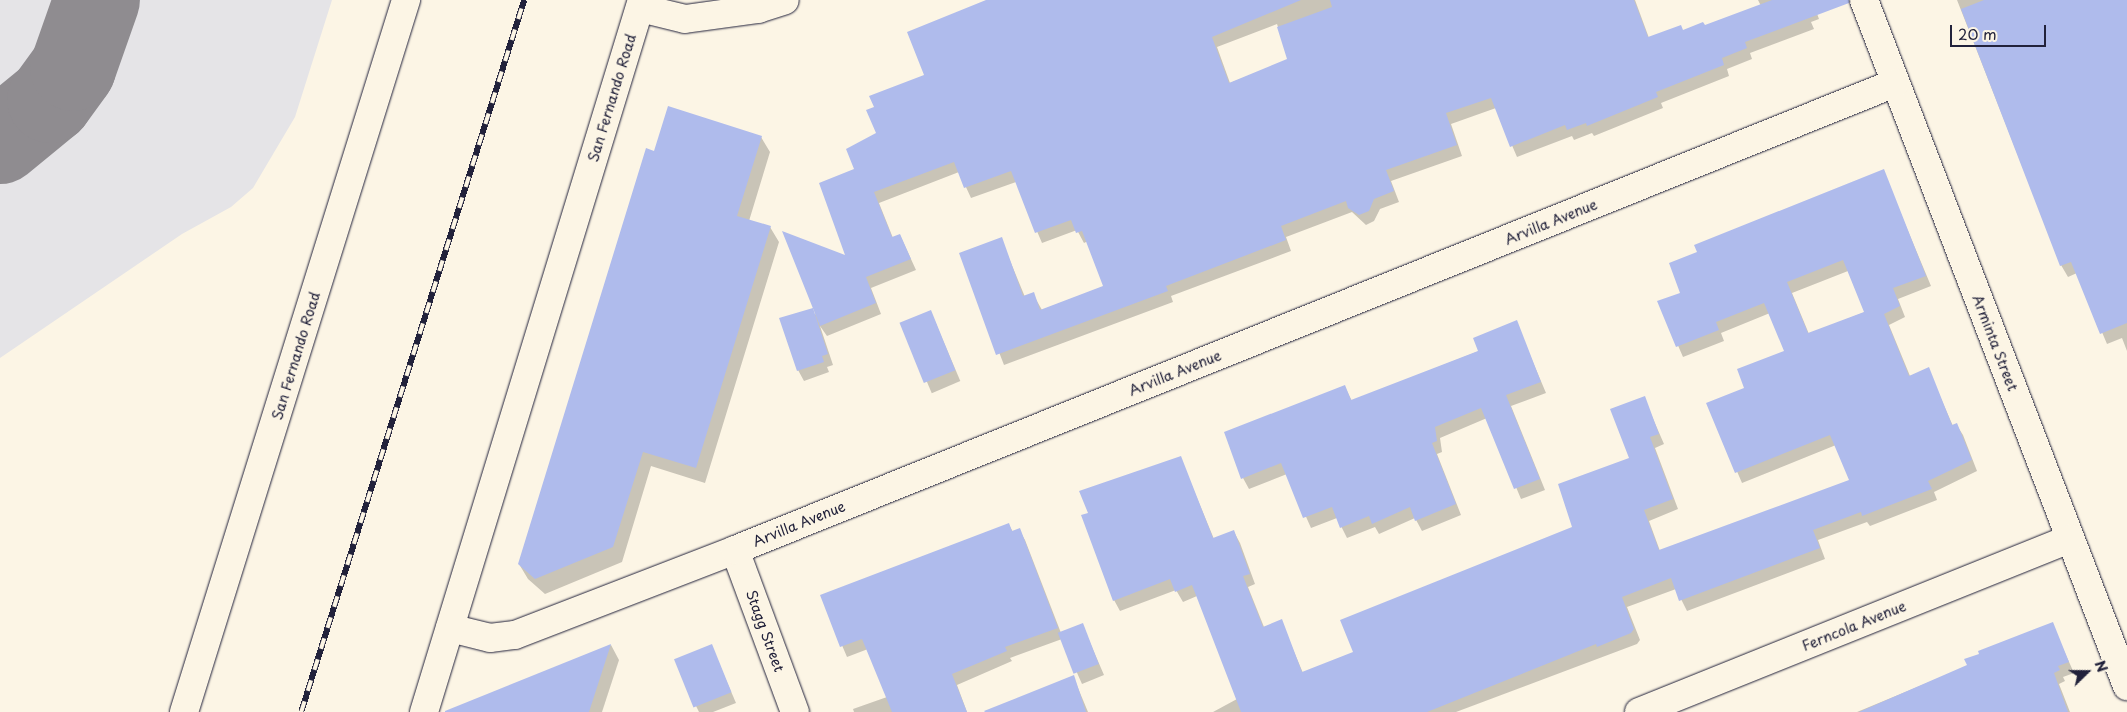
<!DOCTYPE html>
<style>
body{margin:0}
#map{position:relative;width:2127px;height:712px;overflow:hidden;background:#fcf5e5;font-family:"Playpen Sans",sans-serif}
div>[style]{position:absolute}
.built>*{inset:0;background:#e5e4e7}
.shadow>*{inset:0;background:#0003;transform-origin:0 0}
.taxiway>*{height:86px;margin:-43px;padding:0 43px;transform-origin:43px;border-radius:43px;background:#8f8c90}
.building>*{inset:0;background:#afbbec;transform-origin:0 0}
.roads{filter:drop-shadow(0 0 1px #22223b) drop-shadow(0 0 1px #22223b)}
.minor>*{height:28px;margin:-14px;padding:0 14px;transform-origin:14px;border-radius:14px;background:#fcf5e5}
.major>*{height:28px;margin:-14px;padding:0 14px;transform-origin:14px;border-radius:14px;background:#fcf5e5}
.rail>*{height:5.5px;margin-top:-2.75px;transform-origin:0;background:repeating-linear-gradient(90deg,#fcf5e5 0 11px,#22223b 0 22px);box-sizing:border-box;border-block:1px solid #22223b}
span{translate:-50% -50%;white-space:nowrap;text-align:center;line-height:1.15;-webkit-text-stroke:4.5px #fcf5e5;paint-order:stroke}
.street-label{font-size:14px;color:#22223b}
.north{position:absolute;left:2062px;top:647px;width:50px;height:50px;-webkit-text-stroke:4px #fcf5e5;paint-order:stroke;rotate:68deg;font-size:14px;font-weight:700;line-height:20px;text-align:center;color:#22223b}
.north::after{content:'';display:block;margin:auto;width:18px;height:22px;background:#22223b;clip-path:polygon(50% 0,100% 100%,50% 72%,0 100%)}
.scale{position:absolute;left:1950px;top:25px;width:96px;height:22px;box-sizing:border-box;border:2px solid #22223b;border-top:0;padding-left:6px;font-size:15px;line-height:18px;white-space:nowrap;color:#22223b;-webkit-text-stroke:4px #fcf5e5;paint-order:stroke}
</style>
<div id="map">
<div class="built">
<div style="clip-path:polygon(0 0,332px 0,295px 117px,253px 188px,231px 207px,182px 234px,0 358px)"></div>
</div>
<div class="shadow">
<div style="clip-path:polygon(evenodd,990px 0,1635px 0,1649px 38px,1705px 27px,1761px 6px,1758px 0,1812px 0,1819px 19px,1811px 22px,1814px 29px,1750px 53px,1752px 59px,1727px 69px,1729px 76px,1661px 103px,1663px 108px,1594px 136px,1592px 133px,1574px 140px,1572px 136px,1517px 157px,1496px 108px,1451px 124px,1462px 156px,1391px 181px,1399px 202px,1380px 209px,1374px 221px,1366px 225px,1352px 212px,1286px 237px,1291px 251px,1171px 296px,1173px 302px,1004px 365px,961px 254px,1001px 239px,1025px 297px,1033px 294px,1042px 310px,1105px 286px,1088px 241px,1084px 243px,1077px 230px,1042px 243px,1016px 182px,971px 198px,959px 172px,879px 203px,893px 238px,900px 235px,916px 270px,871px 288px,881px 314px,827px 336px,820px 326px,833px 365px,827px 367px,829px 372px,804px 381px,798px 370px,815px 315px,847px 257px,856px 169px,877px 134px,875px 107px,926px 75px,990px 0,1277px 24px,1289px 60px,1230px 83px,1217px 47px,1277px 24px)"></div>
<div style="clip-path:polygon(1957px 0,2127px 0,2127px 351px,2122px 338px,2107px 344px,2077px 273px,2068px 277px,2061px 265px)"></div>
<div style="clip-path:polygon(761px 137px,770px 152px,749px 221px,770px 227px,779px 242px,705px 483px,651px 466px,622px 562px,545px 594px,528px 579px,519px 564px,654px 152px)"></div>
<div style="clip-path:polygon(evenodd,1883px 171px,1931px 286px,1898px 299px,1905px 317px,1889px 325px,1910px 376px,1928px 369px,1953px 426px,1956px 424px,1963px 435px,1977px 471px,1934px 492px,1937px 500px,1870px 526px,1867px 522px,1818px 540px,1825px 559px,1687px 611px,1676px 589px,1627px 607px,1640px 640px,1637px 644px,1456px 712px,1213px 712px,1237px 699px,1197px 596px,1183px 602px,1176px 590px,1120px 611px,1114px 600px,1089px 514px,1180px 457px,1214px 539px,1234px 532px,1240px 543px,1255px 584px,1248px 587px,1264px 627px,1281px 621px,1303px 673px,1355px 653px,1574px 528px,1631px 459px,1644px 398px,1664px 444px,1655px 448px,1678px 509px,1649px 521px,1660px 551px,1850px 481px,1836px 445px,1742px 483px,1708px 404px,1746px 388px,1785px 352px,1770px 313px,1721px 333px,1724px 341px,1683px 357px,1659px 302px,1682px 293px,1698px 253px,1883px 171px,1848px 271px,1865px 312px,1809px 334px,1792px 293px,1848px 271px)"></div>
<div style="left:931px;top:312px;width:75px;height:31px;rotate:67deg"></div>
<div style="clip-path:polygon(1516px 322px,1546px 393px,1511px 406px,1545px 490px,1521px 499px,1487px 418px,1440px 438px,1442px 452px,1437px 454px,1461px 515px,1422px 531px,1415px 518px,1379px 534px,1375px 527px,1347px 538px,1337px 518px,1311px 528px,1287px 474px,1249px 489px,1243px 478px,1345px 387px,1352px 401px,1479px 351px)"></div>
<div style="clip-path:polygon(1009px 525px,1013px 532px,1019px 530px,1025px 540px,1061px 633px,1082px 624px,1104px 675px,1082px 684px,1062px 639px,1010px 658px,1012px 661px,957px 685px,967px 712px,854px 712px,853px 709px,887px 697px,868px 649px,847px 657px,821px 596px)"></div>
<div style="clip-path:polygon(2052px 624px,2074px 673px,2063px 677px,2065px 681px,2059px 684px,2070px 712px,1857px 712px,1968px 666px)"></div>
<div style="clip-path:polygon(611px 645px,619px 660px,602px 712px,472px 712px,476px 700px)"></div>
<div style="clip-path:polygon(711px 645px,736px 703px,713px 712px,699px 712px,696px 706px)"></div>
<div style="clip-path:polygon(1073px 676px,1088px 712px,1036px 712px)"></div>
</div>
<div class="taxiway">
<div style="left:0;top:141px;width:65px;rotate:-39.4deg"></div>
<div style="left:50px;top:100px;width:39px;rotate:-54deg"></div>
<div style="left:73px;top:68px;width:72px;rotate:-70.6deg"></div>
</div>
<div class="building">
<div style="clip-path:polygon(986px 0,1301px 0,1212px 37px,1229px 83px,1287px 59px,1277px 27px,1332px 7px,1330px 0,1634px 0,1648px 37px,1681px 25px,1683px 30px,1703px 22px,1705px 25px,1772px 0,1849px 0,1849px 3px,1745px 42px,1747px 48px,1722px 58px,1724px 65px,1656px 92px,1658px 97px,1587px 126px,1586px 123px,1567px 130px,1565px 125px,1510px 147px,1491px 98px,1446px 113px,1457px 145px,1386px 170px,1394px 191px,1374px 199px,1369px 211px,1359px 215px,1348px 208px,1346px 201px,1281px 226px,1286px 240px,1166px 286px,1168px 291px,996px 355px,959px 253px,1002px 237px,1023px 296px,1034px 292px,1040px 310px,1103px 286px,1082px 231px,1076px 233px,1071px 220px,1035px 233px,1011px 171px,964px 188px,954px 162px,874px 192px,892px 237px,900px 234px,911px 259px,866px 277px,876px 303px,820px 326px,782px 231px,845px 255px,819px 183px,854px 169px,846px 149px,876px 133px,866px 110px,874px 107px,869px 96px,924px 75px,907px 32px)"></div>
<div style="clip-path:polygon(1984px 0,2127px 0,2127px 323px,2100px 334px,2071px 262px,2060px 266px,1961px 9px)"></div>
<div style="clip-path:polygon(668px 106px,762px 136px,737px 216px,771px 226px,696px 468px,643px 452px,613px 547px,535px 579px,518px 564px,646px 148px,654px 151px)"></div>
<div style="clip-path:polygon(evenodd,1884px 169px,1926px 276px,1893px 288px,1900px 306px,1884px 314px,1909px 376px,1929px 367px,1952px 425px,1957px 423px,1972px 460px,1928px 481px,1932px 489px,1862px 516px,1861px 512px,1813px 530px,1820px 548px,1679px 601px,1671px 578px,1622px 597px,1634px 629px,1631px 633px,1597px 647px,1596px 644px,1427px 712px,1241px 712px,1192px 585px,1175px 592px,1170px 579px,1113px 601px,1081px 515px,1088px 513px,1079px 491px,1181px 456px,1213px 538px,1234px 530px,1250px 574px,1243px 576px,1263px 627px,1282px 619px,1302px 672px,1353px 652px,1340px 620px,1572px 527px,1558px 484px,1629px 458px,1610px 409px,1645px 396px,1659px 434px,1650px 437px,1673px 499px,1644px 510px,1659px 550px,1849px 480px,1830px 435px,1735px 473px,1706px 403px,1744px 388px,1737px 369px,1784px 351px,1764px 303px,1716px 322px,1719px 330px,1676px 347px,1657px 301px,1680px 293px,1669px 263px,1697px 252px,1694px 245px,1884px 169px,1843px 260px,1864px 312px,1808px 333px,1787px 282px,1843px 260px)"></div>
<div style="clip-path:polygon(813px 308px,828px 354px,822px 356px,824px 362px,797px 371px,779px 318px)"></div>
<div style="left:931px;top:310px;width:65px;height:34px;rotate:68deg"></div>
<div style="clip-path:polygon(1517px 320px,1541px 382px,1506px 395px,1540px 479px,1514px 489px,1481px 408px,1435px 427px,1437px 441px,1432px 443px,1456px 504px,1415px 521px,1410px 507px,1372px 524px,1369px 516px,1340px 528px,1332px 507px,1303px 518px,1281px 463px,1241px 479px,1224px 432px,1345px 385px,1351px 400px,1478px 351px,1473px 338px)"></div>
<div style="clip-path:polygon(1009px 523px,1012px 531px,1020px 528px,1058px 628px,1005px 647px,1007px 651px,952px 674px,967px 712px,892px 712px,862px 639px,840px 647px,820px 595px)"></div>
<div style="clip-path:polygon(2053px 622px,2069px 662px,2058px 666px,2060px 670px,2054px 673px,2068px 712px,1859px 712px,1967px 665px,1964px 659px,1979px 654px,1978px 651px)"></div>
<div style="left:1083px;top:623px;width:44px;height:27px;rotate:69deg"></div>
<div style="clip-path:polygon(611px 644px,589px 712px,445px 712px,445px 711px)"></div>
<div style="left:712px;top:644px;width:52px;height:41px;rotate:68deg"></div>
<div style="clip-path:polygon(1074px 675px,1086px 712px,985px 712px,984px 711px)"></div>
</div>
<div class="roads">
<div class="minor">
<div style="left:1864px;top:0;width:735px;rotate:69.02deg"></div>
<div style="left:640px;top:8px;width:46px;rotate:13.7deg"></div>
<div style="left:685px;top:19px;width:74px;rotate:-7.8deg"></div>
<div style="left:758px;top:9px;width:28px;rotate:-18deg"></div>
<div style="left:735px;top:550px;width:173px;rotate:69.7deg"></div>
<div style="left:450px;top:628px;width:41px;rotate:14deg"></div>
<div style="left:490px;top:638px;width:25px;rotate:-7deg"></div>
<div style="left:515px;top:635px;width:236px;rotate:-21.1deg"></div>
<div style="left:735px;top:550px;width:1250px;rotate:-21.93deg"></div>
<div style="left:424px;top:712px;width:745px;rotate:-72.98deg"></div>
<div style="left:1639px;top:712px;width:464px;rotate:-21.9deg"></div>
</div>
<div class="major">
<div style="left:184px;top:712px;width:746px;rotate:-72.68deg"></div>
</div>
</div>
<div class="rail">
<div style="left:301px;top:712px;width:746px;rotate:-72.61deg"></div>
</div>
<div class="street-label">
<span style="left:612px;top:98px;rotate:-73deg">San Fernando Road</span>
<span style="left:1551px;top:222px;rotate:-22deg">Arvilla Avenue</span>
<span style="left:1995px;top:343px;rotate:69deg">Arminta Street</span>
<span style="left:296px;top:356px;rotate:-73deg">San Fernando Road</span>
<span style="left:1175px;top:373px;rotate:-22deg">Arvilla Avenue</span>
<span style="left:799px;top:524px;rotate:-22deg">Arvilla Avenue</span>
<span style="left:1854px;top:626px;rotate:-22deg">Ferncola Avenue</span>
<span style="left:765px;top:631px;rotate:70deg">Stagg Street</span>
</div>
<div class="north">N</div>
<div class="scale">20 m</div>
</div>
